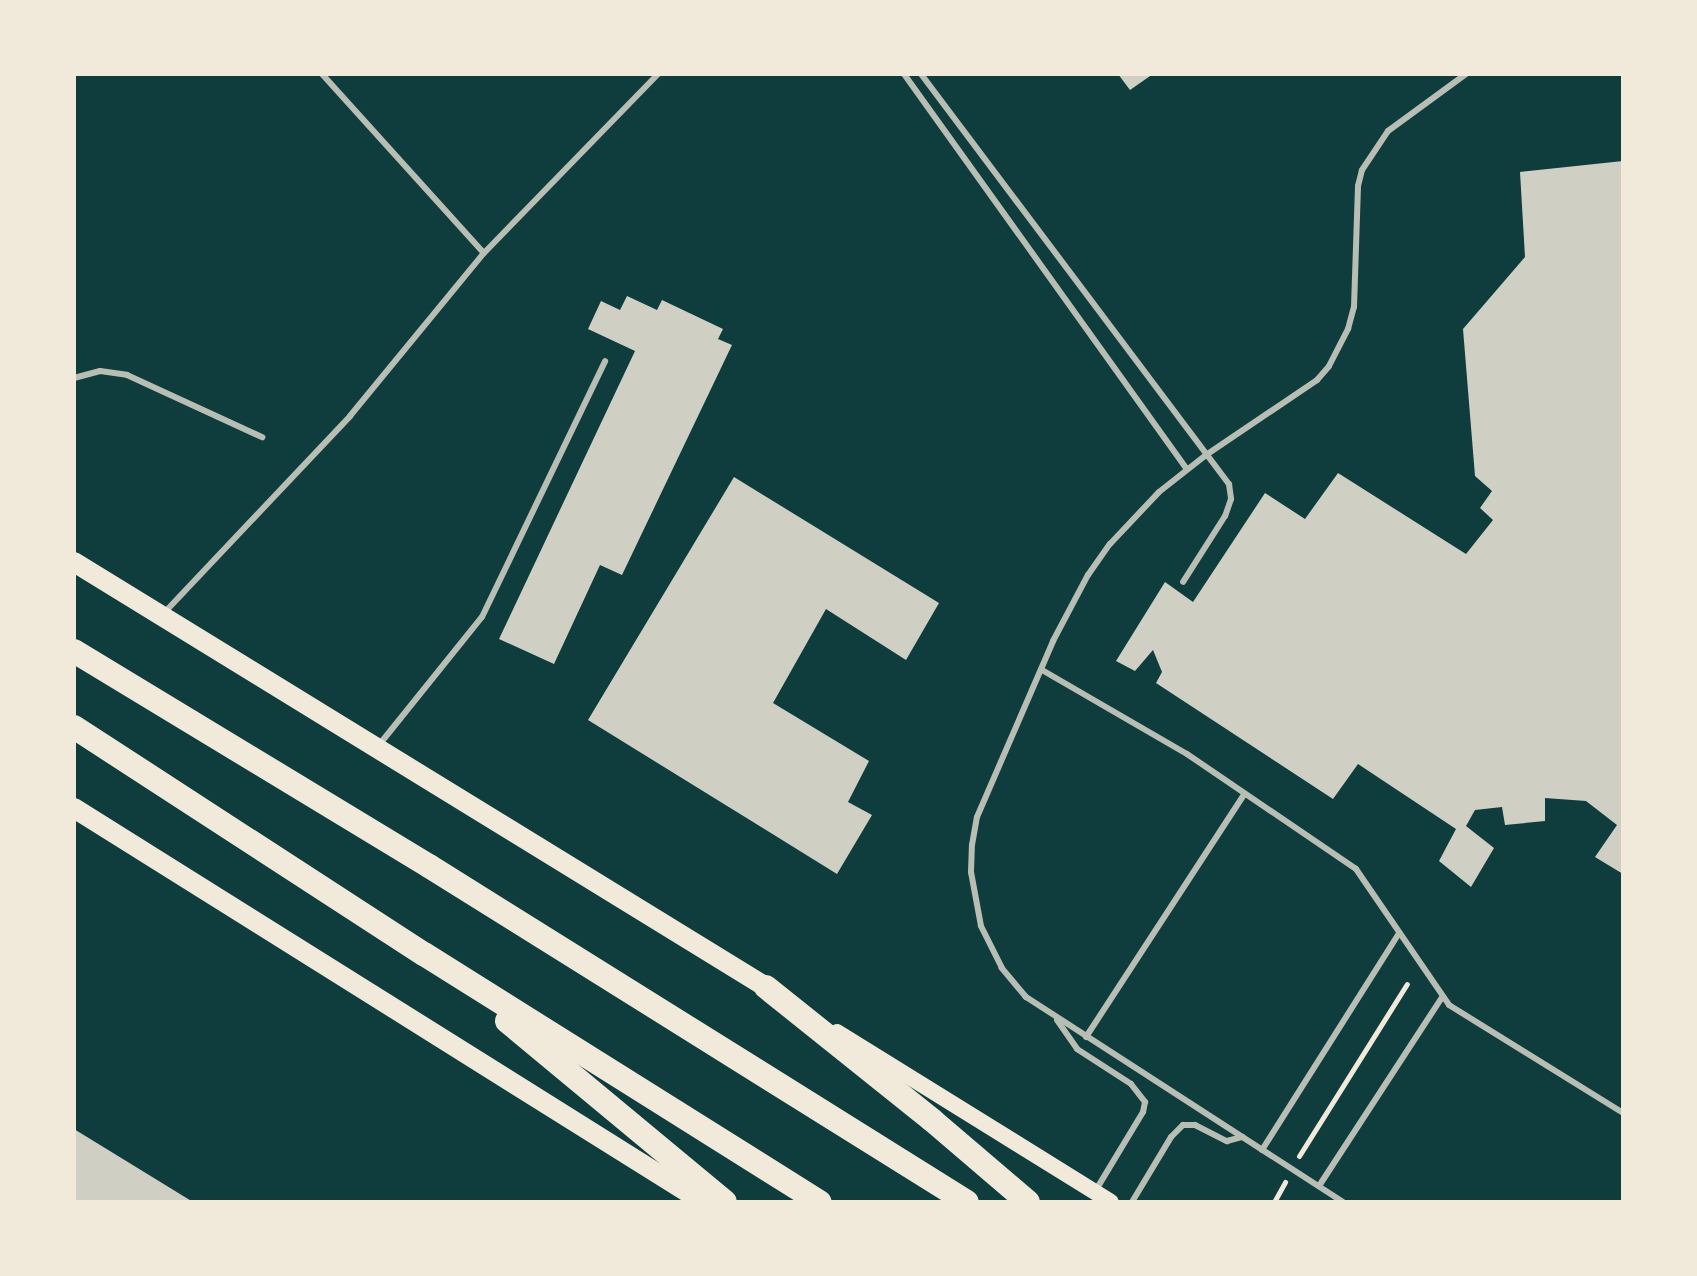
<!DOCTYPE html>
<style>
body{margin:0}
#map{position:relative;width:1697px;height:1276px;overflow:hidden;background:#0f3d3e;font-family:Literata,serif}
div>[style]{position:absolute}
.building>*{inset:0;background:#cfcfc3}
.path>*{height:5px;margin:-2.5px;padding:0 2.5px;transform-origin:2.5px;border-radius:2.5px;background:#f1e9da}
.service>*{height:6px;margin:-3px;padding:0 3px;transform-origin:3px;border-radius:3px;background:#b8beb3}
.secondary>*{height:16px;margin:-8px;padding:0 8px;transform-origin:8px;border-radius:8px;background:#f1e9da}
.primary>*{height:20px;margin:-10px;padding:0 10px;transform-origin:10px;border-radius:10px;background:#f1e9da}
.motorway>*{height:24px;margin:-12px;padding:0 12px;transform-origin:12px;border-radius:12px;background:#f1e9da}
span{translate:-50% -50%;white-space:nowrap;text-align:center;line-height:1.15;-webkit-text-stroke:7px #f1e9da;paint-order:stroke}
.frame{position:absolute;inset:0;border:76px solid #f1e9da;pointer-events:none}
</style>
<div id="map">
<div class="building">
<div style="clip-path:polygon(1118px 74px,1153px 74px,1130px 90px)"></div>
<div style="clip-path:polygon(1623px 161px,1623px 874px,1595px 857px,1617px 825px,1586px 801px,1545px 798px,1545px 821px,1505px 825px,1502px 807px,1475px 810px,1466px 826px,1494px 848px,1471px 887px,1439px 861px,1456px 829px,1358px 764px,1333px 799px,1156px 683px,1162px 672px,1153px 650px,1135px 671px,1116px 661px,1165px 582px,1193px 602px,1265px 493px,1305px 519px,1338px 473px,1466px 554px,1493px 520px,1480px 508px,1492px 491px,1475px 476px,1463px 329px,1525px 257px,1520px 172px)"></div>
<div style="clip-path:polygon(627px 296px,657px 310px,662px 300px,723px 329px,718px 339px,732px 345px,622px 575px,600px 565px,554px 664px,499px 639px,635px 351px,588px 329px,601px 301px,620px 310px)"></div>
<div style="clip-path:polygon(734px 477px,939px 603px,906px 660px,826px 609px,773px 703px,869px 761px,848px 802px,872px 815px,837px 874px,588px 720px)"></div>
<div style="clip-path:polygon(74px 1129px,193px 1202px,74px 1202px)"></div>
</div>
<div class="path">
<div style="left:1299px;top:1156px;width:203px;rotate:-57.9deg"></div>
<div style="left:1274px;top:1202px;width:23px;rotate:-61deg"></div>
</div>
<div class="service">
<div style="left:322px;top:74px;width:241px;rotate:47.9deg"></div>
<div style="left:904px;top:74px;width:486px;rotate:54.4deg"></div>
<div style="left:921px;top:74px;width:513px;rotate:53.09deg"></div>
<div style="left:1229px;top:484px;width:15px;rotate:82deg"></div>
<div style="left:1231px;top:499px;width:18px;rotate:109deg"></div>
<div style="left:1225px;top:516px;width:78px;rotate:122.5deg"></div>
<div style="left:74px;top:378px;width:27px;rotate:-15deg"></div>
<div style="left:100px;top:371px;width:27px;rotate:8deg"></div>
<div style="left:127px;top:375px;width:149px;rotate:24.7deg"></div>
<div style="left:164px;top:613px;width:271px;rotate:-46.6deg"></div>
<div style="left:350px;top:416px;width:211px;rotate:-50.6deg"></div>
<div style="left:484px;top:253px;width:250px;rotate:-45.8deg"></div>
<div style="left:1042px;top:670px;width:168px;rotate:30.1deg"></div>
<div style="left:1187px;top:754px;width:204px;rotate:34.2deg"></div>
<div style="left:1356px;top:869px;width:165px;rotate:55.6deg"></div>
<div style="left:1449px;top:1005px;width:205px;rotate:31.8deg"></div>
<div style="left:379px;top:745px;width:164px;rotate:-51.2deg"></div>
<div style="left:482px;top:617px;width:284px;rotate:-64.3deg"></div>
<div style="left:1057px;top:1020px;width:35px;rotate:55deg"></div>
<div style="left:1077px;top:1049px;width:64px;rotate:32.9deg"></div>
<div style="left:1131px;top:1084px;width:23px;rotate:52deg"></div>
<div style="left:1145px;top:1102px;width:10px;rotate:101deg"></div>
<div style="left:1143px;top:1112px;width:91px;rotate:121.1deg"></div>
<div style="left:1086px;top:1037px;width:288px;rotate:-56.9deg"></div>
<div style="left:1262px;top:1150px;width:257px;rotate:-57.7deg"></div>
<div style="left:1319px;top:1186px;width:225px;rotate:-56.9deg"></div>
<div style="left:1132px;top:1202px;width:76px;rotate:-59deg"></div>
<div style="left:1171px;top:1137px;width:17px;rotate:-45deg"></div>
<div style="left:1183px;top:1125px;width:12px"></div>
<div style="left:1195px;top:1125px;width:36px;rotate:27deg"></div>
<div style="left:1227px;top:1141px;width:16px;rotate:-15deg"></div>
<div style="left:1343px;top:1202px;width:378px;rotate:-147.1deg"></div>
<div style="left:1026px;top:997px;width:38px;rotate:-130deg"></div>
<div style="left:1002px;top:968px;width:47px;rotate:-116.6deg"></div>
<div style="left:981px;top:926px;width:55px;rotate:-100.5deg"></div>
<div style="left:971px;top:872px;width:27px;rotate:-88deg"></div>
<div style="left:972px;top:845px;width:28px;rotate:-80deg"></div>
<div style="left:977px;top:817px;width:192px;rotate:-66.6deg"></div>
<div style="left:1053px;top:641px;width:75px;rotate:-62.1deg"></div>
<div style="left:1088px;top:575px;width:38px;rotate:-55deg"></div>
<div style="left:1110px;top:544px;width:71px;rotate:-46.7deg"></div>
<div style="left:1159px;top:492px;width:60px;rotate:-38.2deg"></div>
<div style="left:1206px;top:455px;width:134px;rotate:-34deg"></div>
<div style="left:1317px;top:380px;width:18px;rotate:-49deg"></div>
<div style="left:1329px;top:366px;width:42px;rotate:-62.8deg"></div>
<div style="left:1348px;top:329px;width:23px;rotate:-75deg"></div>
<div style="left:1354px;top:307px;width:121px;rotate:-88.1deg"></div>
<div style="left:1358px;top:186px;width:16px;rotate:-76deg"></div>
<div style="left:1362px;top:170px;width:47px;rotate:-56.3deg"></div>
<div style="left:1388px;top:131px;width:97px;rotate:-36.2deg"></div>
</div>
<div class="secondary">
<div style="left:837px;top:1032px;width:322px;rotate:31.8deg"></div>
</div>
<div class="primary">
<div style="left:74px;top:562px;width:812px;rotate:31.56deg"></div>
<div style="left:74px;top:808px;width:742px;rotate:32.06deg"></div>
</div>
<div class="motorway">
<div style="left:74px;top:651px;width:415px;rotate:31.2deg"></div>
<div style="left:429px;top:866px;width:634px;rotate:31.99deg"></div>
<div style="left:74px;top:727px;width:417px;rotate:33deg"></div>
<div style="left:424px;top:954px;width:467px;rotate:32.1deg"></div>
<div style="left:766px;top:987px;width:213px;rotate:38.7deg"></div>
<div style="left:932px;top:1120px;width:126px;rotate:40.5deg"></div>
<div style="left:507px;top:1021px;width:283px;rotate:39.7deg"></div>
</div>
<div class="frame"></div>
</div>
